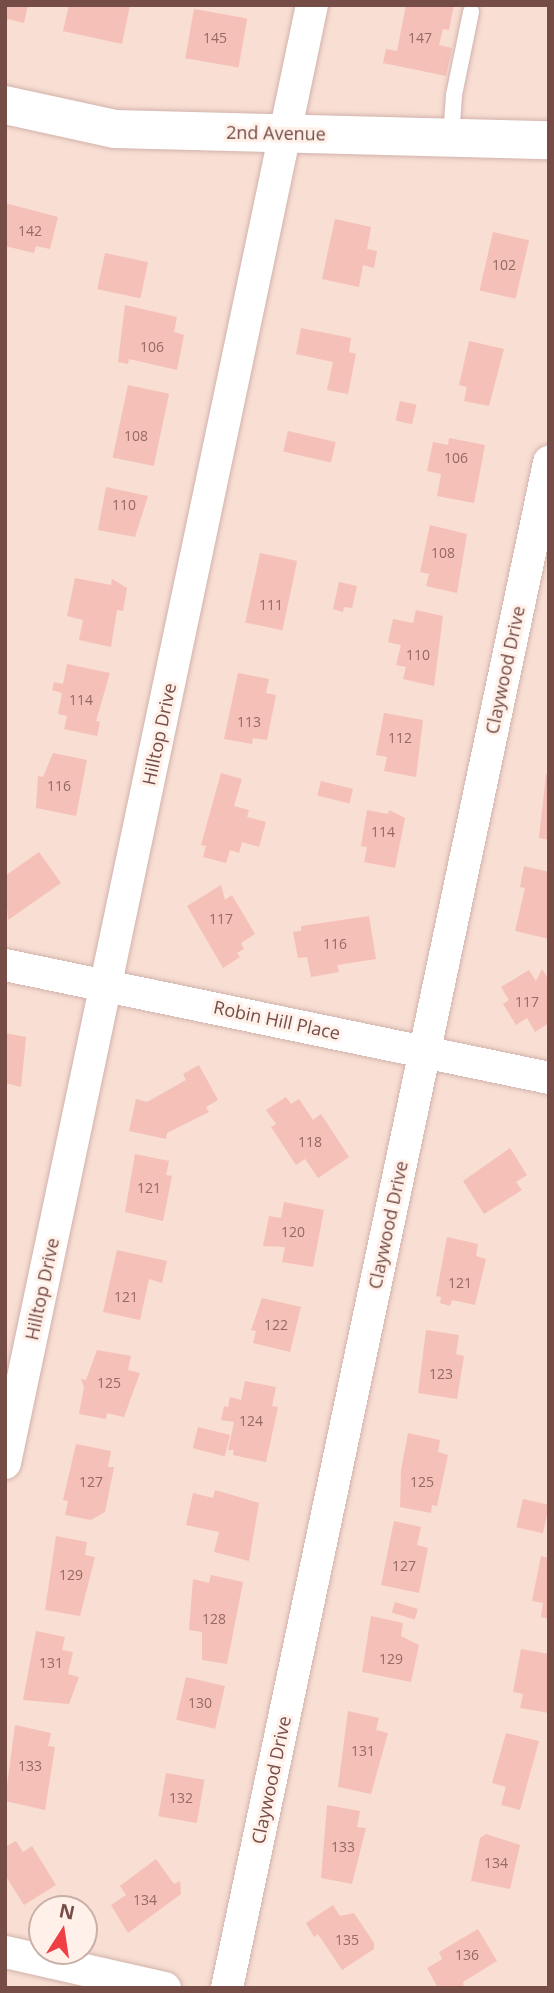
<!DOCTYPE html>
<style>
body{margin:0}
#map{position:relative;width:554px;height:1993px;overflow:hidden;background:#fdece2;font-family:"Open Sans",sans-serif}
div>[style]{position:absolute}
.residential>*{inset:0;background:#f8ded3}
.building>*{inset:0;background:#f5c0b8;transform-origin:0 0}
.roads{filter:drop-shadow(0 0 2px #d1b2ab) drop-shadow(0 0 2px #d1b2ab)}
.lane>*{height:16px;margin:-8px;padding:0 8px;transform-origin:8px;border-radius:8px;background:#fff}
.street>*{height:32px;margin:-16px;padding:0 16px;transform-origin:16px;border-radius:16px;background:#fff}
.secondary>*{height:38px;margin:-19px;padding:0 19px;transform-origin:19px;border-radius:19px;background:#fff}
span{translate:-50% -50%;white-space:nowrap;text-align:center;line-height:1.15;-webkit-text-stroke:6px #fff1e9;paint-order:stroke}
.number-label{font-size:14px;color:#966963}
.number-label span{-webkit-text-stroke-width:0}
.street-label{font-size:18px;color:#764c47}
.frame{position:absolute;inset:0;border:7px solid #764c47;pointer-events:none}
.north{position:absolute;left:28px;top:1895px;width:70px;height:70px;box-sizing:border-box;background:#fff1e9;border:2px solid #c8afa8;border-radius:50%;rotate:12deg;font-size:19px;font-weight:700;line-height:28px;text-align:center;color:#764c47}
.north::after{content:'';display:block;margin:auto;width:24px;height:32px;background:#ef3f45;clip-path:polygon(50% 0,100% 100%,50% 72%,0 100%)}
</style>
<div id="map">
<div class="residential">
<div style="clip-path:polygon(evenodd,5px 5px,549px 5px,549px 1988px,5px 1988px,5px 5px,42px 1909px,84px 1909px,84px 1951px,42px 1951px,42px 1909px)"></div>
</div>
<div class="building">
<div style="clip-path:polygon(5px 5px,28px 5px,24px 23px,8px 19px,5px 25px)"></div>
<div style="clip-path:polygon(69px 5px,130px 5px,122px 44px,63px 31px)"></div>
<div style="clip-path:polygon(406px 5px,454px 5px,449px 30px,443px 29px,439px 45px,452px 48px,446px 76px,383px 63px,386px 49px,397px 51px)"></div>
<div style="left:194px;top:9px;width:54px;height:50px;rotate:10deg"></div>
<div style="clip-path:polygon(5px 203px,58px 217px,50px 249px,36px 246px,34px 253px,5px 246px)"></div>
<div style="clip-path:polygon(335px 219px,371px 227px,367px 249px,377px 251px,374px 268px,363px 265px,359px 287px,322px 279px)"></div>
<div style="left:493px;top:232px;width:37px;height:60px;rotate:13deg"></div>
<div style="left:105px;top:253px;width:44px;height:37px;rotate:12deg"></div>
<div style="clip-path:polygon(125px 305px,177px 317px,174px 332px,184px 335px,177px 370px,129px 359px,128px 364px,118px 362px)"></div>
<div style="clip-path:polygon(301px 328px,351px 338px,349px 352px,356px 354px,348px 394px,327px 390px,333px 362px,296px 354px)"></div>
<div style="clip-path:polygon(469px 341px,504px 349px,489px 406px,464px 401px,467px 387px,459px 385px)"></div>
<div style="left:128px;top:385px;width:42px;height:74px;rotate:12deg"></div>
<div style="left:400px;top:401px;width:17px;height:20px;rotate:13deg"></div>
<div style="left:288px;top:431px;width:49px;height:21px;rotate:13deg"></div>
<div style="clip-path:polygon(449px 438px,485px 445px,474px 503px,437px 496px,441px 474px,427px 471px,433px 442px,448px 445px)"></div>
<div style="clip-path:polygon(106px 487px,148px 496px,135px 537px,98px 530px)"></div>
<div style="clip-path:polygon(430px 525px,467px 534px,457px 593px,426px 586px,429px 574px,420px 572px)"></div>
<div style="left:260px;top:553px;width:38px;height:71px;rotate:12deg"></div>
<div style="clip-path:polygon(75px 578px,111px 585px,112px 579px,127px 588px,123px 611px,117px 610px,111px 647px,79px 640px,83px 620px,67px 616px)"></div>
<div style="clip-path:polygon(339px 582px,357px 586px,352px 608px,344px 607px,343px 612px,333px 609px)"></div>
<div style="clip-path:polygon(416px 610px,443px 616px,434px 686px,403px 679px,406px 667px,396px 665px,401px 645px,388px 642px,393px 619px,413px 623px)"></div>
<div style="clip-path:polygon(67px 664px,110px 673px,96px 721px,100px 722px,97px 736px,64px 729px,67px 716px,58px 714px,62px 693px,52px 690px,54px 682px,63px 684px)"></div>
<div style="clip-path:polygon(238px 673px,269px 679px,266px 693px,276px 695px,267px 740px,253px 738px,252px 744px,224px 739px)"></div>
<div style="clip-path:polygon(384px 713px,423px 720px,416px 777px,384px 771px,387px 757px,376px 755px)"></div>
<div style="clip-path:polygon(53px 753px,87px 760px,76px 816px,36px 808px,38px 776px,43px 777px)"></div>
<div style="clip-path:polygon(221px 773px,242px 779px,234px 806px,249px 810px,247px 817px,266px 822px,259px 847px,242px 842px,239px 853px,230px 850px,226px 863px,203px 857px,206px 846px,201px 845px)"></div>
<div style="clip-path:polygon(546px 774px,549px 775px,549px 840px,539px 838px)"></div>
<div style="left:321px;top:781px;width:33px;height:15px;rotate:14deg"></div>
<div style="clip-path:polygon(367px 810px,388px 814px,389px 810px,405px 818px,395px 868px,364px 862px,367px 847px,361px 846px)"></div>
<div style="clip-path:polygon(39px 852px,61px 883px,8px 920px,5px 876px)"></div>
<div style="clip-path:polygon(524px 866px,549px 872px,549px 939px,515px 931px,525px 888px,520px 887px)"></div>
<div style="clip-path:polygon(221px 885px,225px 900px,232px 895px,255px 934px,241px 943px,244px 949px,237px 953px,240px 957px,223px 968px,187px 906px)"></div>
<div style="clip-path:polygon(369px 916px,376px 959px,337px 965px,339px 972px,311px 977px,307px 957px,298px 958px,293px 932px,301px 931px,301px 926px)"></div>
<div style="clip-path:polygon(542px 969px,549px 980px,549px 1023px,535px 1032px,527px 1018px,516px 1025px,503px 1004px,509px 1000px,501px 987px,529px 970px,536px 981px)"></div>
<div style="clip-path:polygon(5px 1033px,26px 1037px,21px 1087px,5px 1083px)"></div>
<div style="clip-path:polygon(199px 1065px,218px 1100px,206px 1107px,209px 1112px,167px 1133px,166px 1139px,129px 1131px,136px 1099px,147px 1102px,186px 1080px,183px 1074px)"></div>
<div style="clip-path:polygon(286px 1097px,291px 1104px,299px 1099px,313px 1120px,321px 1114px,349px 1157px,318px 1178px,305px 1159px,296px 1165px,271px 1127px,276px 1124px,266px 1110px)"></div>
<div style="clip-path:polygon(510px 1148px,527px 1175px,516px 1182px,522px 1190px,484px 1214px,463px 1181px)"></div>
<div style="clip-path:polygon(135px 1154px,169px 1161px,166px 1175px,172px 1176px,163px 1221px,125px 1212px)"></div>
<div style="clip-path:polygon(284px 1202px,324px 1210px,313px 1267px,282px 1262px,285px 1247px,263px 1246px,269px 1216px,281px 1218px)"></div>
<div style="clip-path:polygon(447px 1237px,478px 1244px,476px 1256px,486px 1259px,475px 1305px,452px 1300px,450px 1306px,440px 1303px,441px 1297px,436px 1296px)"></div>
<div style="clip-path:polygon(117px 1250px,167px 1261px,162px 1283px,149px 1279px,140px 1320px,103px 1312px)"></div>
<div style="clip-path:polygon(262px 1298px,301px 1307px,290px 1352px,253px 1343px,256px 1331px,251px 1330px)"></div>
<div style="clip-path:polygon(426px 1330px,459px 1335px,456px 1354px,464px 1356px,457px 1399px,418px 1393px)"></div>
<div style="clip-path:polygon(97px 1350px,131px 1356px,128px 1370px,140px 1373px,124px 1417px,107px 1413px,106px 1419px,79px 1414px,84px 1387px,81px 1379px,86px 1380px)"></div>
<div style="clip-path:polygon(245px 1381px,276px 1387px,272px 1406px,278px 1407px,266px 1462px,233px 1455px,234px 1450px,228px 1450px,234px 1422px,221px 1420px,224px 1406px,228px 1407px,230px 1397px,241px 1400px)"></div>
<div style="left:198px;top:1427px;width:33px;height:22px;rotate:14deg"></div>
<div style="clip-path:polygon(408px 1433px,440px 1440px,438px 1452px,448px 1455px,437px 1506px,432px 1505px,431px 1513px,400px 1507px,401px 1470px)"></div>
<div style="clip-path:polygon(76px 1444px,111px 1451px,108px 1467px,114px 1467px,105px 1512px,91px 1520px,65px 1515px,68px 1501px,63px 1500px)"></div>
<div style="clip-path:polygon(215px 1490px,259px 1503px,249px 1561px,214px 1552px,219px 1532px,186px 1525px,193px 1493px,213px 1498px)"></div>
<div style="left:523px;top:1499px;width:27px;height:29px;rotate:13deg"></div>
<div style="clip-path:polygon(394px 1521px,421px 1527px,417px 1545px,428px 1548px,419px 1593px,381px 1585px)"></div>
<div style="clip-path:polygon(56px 1536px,87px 1542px,85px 1555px,95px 1557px,80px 1616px,45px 1610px)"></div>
<div style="clip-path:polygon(541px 1556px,549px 1558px,549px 1619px,541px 1617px,543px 1603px,532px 1601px)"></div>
<div style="clip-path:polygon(211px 1575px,243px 1582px,227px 1664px,202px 1660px,202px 1632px,189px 1630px,193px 1579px,209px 1583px)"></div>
<div style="left:395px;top:1602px;width:24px;height:11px;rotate:17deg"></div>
<div style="clip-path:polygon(371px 1616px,403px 1623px,401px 1636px,419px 1645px,411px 1682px,362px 1672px)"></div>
<div style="clip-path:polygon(36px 1631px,65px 1637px,62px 1650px,73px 1652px,68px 1674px,79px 1677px,69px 1704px,23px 1700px)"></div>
<div style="clip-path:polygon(521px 1649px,549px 1654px,549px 1713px,520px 1708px,523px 1694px,513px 1692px)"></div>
<div style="left:186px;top:1677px;width:40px;height:44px;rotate:13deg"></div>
<div style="clip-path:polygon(348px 1711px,379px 1718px,376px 1730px,388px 1733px,371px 1794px,338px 1787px)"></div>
<div style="clip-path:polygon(15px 1725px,51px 1733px,48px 1746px,55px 1747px,45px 1810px,5px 1801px)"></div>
<div style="clip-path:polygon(506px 1733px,539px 1741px,520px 1810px,501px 1805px,506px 1787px,492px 1783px)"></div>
<div style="left:166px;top:1773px;width:39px;height:44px;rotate:10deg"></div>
<div style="clip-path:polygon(327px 1805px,360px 1811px,357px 1827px,366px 1828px,352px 1884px,321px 1878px)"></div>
<div style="clip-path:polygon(486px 1834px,520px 1845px,510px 1889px,471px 1881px,480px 1838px)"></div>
<div style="clip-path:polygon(16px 1841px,23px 1852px,32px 1846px,56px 1885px,24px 1905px,5px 1875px,5px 1847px)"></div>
<div style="clip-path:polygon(156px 1859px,174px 1884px,180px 1881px,181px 1894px,128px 1933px,111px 1905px,126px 1895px,120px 1886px)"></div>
<div style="clip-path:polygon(333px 1905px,340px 1916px,354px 1913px,374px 1943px,374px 1949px,342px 1970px,318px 1934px,314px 1937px,306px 1923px)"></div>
<div style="clip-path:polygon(478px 1929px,497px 1961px,463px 1982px,464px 1988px,438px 1988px,427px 1968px,442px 1959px,439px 1952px)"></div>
</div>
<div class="roads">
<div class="lane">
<div style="left:451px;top:138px;width:43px;rotate:-86deg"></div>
<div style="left:454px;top:95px;width:85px;rotate:-78.4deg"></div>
</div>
<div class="street">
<div style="left:5px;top:965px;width:556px;rotate:11.73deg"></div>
<div style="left:5px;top:1463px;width:1490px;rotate:-78.11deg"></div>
<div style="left:5px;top:1952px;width:164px;rotate:12.7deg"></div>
<div style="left:227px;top:1988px;width:1560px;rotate:-78.08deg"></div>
</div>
<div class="secondary">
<div style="left:5px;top:105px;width:113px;rotate:12.3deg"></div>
<div style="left:115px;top:129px;width:434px;rotate:1.5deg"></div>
</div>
</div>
<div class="number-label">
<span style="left:215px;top:38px">145</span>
<span style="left:420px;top:38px">147</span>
<span style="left:30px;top:231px">142</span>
<span style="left:504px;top:265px">102</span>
<span style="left:152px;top:347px">106</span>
<span style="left:136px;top:436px">108</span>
<span style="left:456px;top:458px">106</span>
<span style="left:124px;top:505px">110</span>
<span style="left:443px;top:553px">108</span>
<span style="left:271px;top:605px">111</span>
<span style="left:418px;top:655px">110</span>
<span style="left:81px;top:700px">114</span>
<span style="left:249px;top:722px">113</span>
<span style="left:400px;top:738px">112</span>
<span style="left:59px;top:786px">116</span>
<span style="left:383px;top:832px">114</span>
<span style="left:221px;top:919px">117</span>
<span style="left:335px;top:944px">116</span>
<span style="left:527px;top:1002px">117</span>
<span style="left:310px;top:1142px">118</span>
<span style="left:149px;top:1188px">121</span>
<span style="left:293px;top:1232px">120</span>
<span style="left:460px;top:1283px">121</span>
<span style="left:126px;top:1297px">121</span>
<span style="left:276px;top:1325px">122</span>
<span style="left:441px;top:1374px">123</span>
<span style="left:109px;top:1383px">125</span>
<span style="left:251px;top:1421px">124</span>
<span style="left:91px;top:1482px">127</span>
<span style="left:422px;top:1482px">125</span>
<span style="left:404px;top:1566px">127</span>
<span style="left:71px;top:1575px">129</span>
<span style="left:214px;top:1619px">128</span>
<span style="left:391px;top:1659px">129</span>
<span style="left:51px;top:1663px">131</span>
<span style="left:200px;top:1703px">130</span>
<span style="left:363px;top:1751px">131</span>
<span style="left:30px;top:1766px">133</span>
<span style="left:181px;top:1798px">132</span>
<span style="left:343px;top:1847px">133</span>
<span style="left:496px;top:1863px">134</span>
<span style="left:145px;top:1900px">134</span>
<span style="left:347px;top:1940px">135</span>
<span style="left:467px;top:1955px">136</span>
</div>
<div class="street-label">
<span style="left:276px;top:133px;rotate:1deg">2nd Avenue</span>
<span style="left:505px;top:670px;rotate:-78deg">Claywood Drive</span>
<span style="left:159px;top:734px;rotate:-78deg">Hilltop Drive</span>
<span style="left:277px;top:1020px;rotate:12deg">Robin Hill Place</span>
<span style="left:388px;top:1225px;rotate:-78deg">Claywood Drive</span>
<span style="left:42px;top:1289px;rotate:-78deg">Hilltop Drive</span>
<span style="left:271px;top:1780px;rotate:-78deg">Claywood Drive</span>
</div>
<div class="frame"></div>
<div class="north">N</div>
</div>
